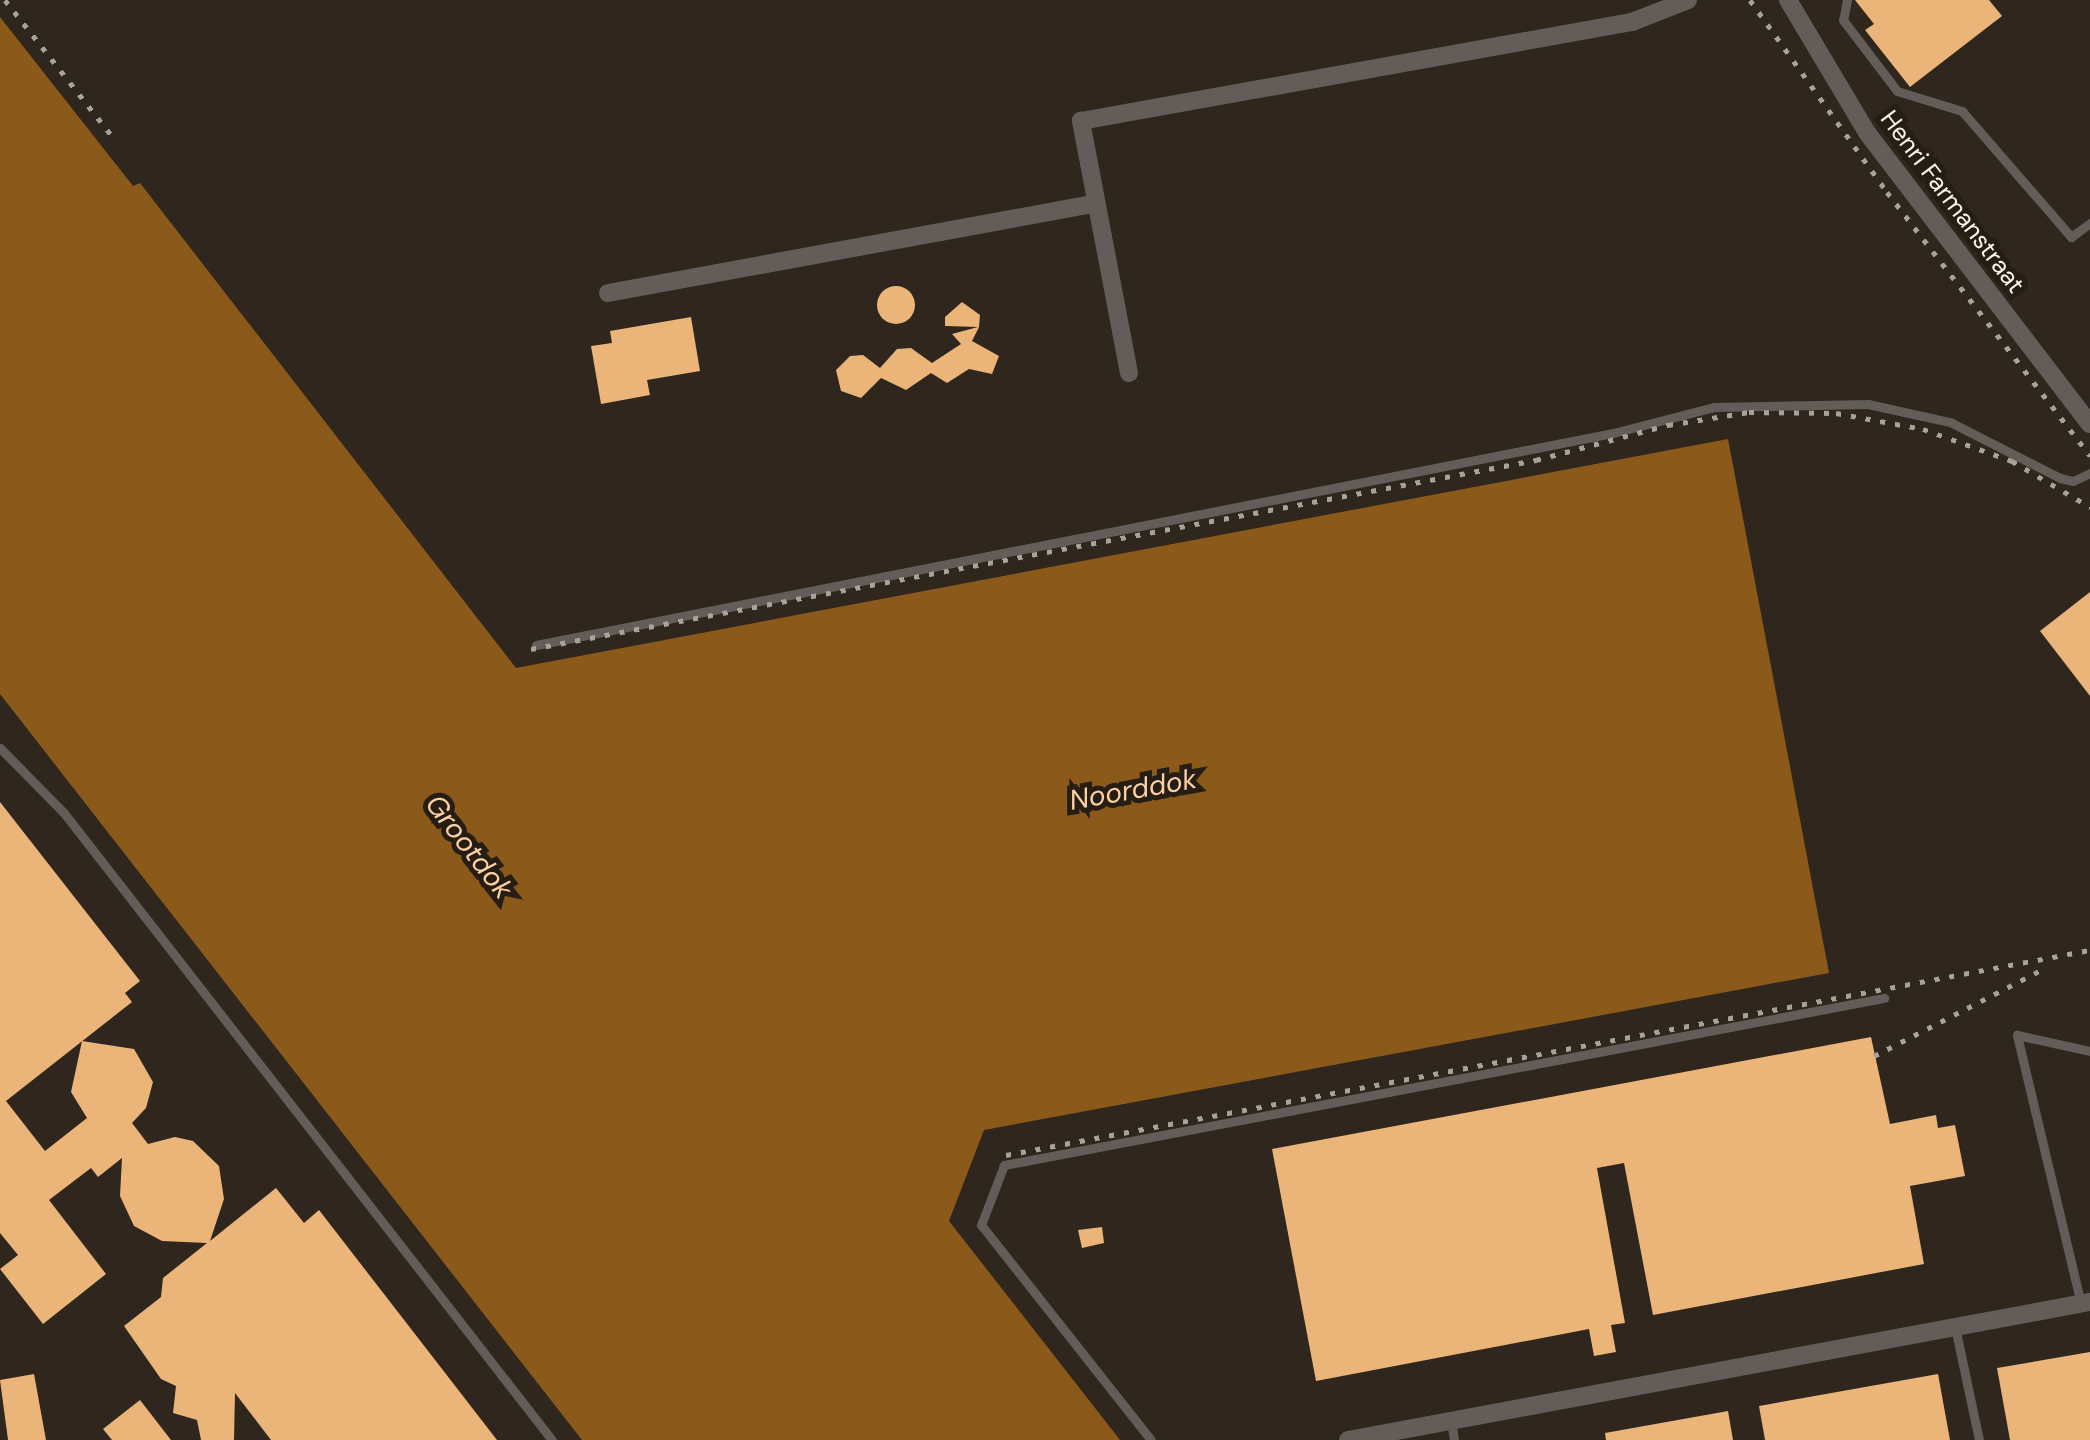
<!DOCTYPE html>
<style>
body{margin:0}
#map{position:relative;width:2090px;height:1440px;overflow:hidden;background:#2f271e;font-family:"DM Sans",sans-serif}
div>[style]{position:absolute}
.water>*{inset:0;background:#8b5a1b}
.building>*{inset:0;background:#ebb479}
.round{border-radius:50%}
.lane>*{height:9px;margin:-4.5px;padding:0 4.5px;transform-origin:4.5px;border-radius:4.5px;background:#625d59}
.street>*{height:18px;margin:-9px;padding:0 9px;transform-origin:9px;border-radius:9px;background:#625d59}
.rail>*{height:5px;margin-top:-2.5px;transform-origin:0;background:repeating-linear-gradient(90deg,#a9a29b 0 5px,transparent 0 15px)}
span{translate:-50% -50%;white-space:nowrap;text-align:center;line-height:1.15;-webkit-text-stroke:10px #261d15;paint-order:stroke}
.street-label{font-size:25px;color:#f9f3ed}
.water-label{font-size:28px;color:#fcd0a2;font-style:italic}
</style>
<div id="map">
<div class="water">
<div style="clip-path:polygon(0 17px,133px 186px,140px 183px,516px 668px,1728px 439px,1829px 973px,984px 1130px,949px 1221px,1120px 1440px,582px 1440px,0 694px)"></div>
</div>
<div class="building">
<div style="clip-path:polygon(1855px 0,1989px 0,2002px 16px,1910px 87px,1865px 30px,1874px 24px)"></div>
<div class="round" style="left:877px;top:286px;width:38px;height:38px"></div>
<div style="clip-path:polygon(962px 302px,980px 315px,979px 327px,972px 341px,999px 356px,992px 374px,969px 369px,947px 383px,931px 373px,906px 390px,881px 378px,861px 398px,841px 391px,836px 370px,850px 356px,863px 355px,880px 368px,897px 349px,911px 348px,932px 363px,961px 344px,952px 334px,978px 327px,945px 326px,945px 317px)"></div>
<div style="clip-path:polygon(691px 317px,700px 371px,647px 380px,650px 395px,601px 404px,591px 346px,612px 343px,610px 331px)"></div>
<div style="clip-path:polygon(2090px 592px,2090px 696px,2040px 631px)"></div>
<div style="clip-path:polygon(0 802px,140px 981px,125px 993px,132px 1002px,6px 1101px,45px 1151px,87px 1118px,71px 1092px,82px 1041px,134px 1049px,153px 1082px,146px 1108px,132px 1123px,148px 1144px,175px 1137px,193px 1141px,219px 1166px,224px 1199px,210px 1241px,276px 1188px,304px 1223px,319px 1210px,497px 1440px,271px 1440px,235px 1393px,234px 1440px,201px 1440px,197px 1420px,173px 1413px,176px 1386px,161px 1379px,124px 1326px,161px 1297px,163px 1278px,207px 1243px,162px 1241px,134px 1226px,120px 1196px,122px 1158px,98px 1177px,91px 1168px,49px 1200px,106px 1274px,43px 1324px,0 1269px,18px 1255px,0 1233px)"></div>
<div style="clip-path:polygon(1871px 1037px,1890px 1124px,1936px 1115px,1938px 1128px,1955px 1125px,1965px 1176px,1910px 1186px,1924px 1264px,1653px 1315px,1624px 1163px,1597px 1168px,1625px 1323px,1611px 1325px,1616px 1352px,1594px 1356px,1589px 1329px,1316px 1381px,1272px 1149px)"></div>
<div style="clip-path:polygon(1102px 1227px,1104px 1243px,1082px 1248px,1078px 1230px)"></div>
<div style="clip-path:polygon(2090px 1352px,2090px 1440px,2010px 1440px,1997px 1368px)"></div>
<div style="clip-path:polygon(34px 1374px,46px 1440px,8px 1440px,0 1380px)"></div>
<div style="clip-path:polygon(1938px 1374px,1950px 1440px,1765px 1440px,1759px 1406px)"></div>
<div style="clip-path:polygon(140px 1400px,171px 1440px,112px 1440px,103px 1429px)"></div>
<div style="clip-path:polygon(1728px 1411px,1733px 1440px,1606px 1440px,1605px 1433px)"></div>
</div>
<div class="lane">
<div style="left:1847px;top:0;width:20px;rotate:101deg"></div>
<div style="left:1843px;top:20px;width:89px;rotate:52.7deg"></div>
<div style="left:1897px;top:91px;width:68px;rotate:17.1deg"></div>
<div style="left:1962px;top:111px;width:167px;rotate:49.1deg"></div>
<div style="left:2071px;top:237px;width:24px;rotate:-36deg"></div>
<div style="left:536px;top:645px;width:1098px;rotate:-11.14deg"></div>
<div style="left:1613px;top:433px;width:104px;rotate:-14.4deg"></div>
<div style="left:1714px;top:407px;width:154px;rotate:-1.1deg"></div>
<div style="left:1868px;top:404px;width:84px;rotate:12.4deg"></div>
<div style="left:1950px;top:422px;width:123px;rotate:27deg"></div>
<div style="left:2060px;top:478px;width:13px;rotate:13deg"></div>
<div style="left:2073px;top:481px;width:19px;rotate:-25deg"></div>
<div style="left:0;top:748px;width:91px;rotate:45.4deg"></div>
<div style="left:64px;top:813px;width:795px;rotate:52.11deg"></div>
<div style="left:2081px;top:1304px;width:277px;rotate:-103.4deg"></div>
<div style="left:2017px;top:1035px;width:75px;rotate:12.4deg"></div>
<div style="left:1955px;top:1327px;width:116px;rotate:78deg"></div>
<div style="left:1451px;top:1421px;width:19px;rotate:81deg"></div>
<div style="left:1151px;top:1440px;width:274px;rotate:-128.3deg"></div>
<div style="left:981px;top:1225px;width:64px;rotate:-69deg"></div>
<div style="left:1004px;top:1165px;width:896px;rotate:-10.75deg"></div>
</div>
<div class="street">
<div style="left:1788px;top:0;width:156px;rotate:59.2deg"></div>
<div style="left:1868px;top:134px;width:365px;rotate:52.6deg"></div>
<div style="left:608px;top:293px;width:496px;rotate:-10.4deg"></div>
<div style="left:1129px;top:373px;width:257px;rotate:-100.8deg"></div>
<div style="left:1081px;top:121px;width:560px;rotate:-10.19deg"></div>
<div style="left:1632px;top:22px;width:60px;rotate:-21.4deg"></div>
<div style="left:1348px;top:1440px;width:755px;rotate:-10.54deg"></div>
</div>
<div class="rail">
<div style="left:5px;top:0;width:173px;rotate:51.8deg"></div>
<div style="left:1750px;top:0;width:236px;rotate:54.5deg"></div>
<div style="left:1887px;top:192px;width:333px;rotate:52.4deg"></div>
<div style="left:531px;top:649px;width:1023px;rotate:-10.65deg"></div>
<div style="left:1536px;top:460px;width:137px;rotate:-14.9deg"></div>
<div style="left:1668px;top:425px;width:82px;rotate:-9.1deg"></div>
<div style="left:1749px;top:412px;width:87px;rotate:0.7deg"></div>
<div style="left:1836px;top:413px;width:88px;rotate:10.4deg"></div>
<div style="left:1923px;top:429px;width:95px;rotate:19.8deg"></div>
<div style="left:2012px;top:461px;width:91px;rotate:30.5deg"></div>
<div style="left:1874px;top:1056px;width:190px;rotate:-27.2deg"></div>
<div style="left:1006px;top:1155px;width:1103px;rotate:-10.71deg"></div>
</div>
<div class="street-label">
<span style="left:1952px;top:202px;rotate:53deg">Henri Farmanstraat</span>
</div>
<div class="water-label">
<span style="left:1133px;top:790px;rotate:-10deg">Noorddok</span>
<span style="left:469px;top:847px;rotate:52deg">Grootdok</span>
</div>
</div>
